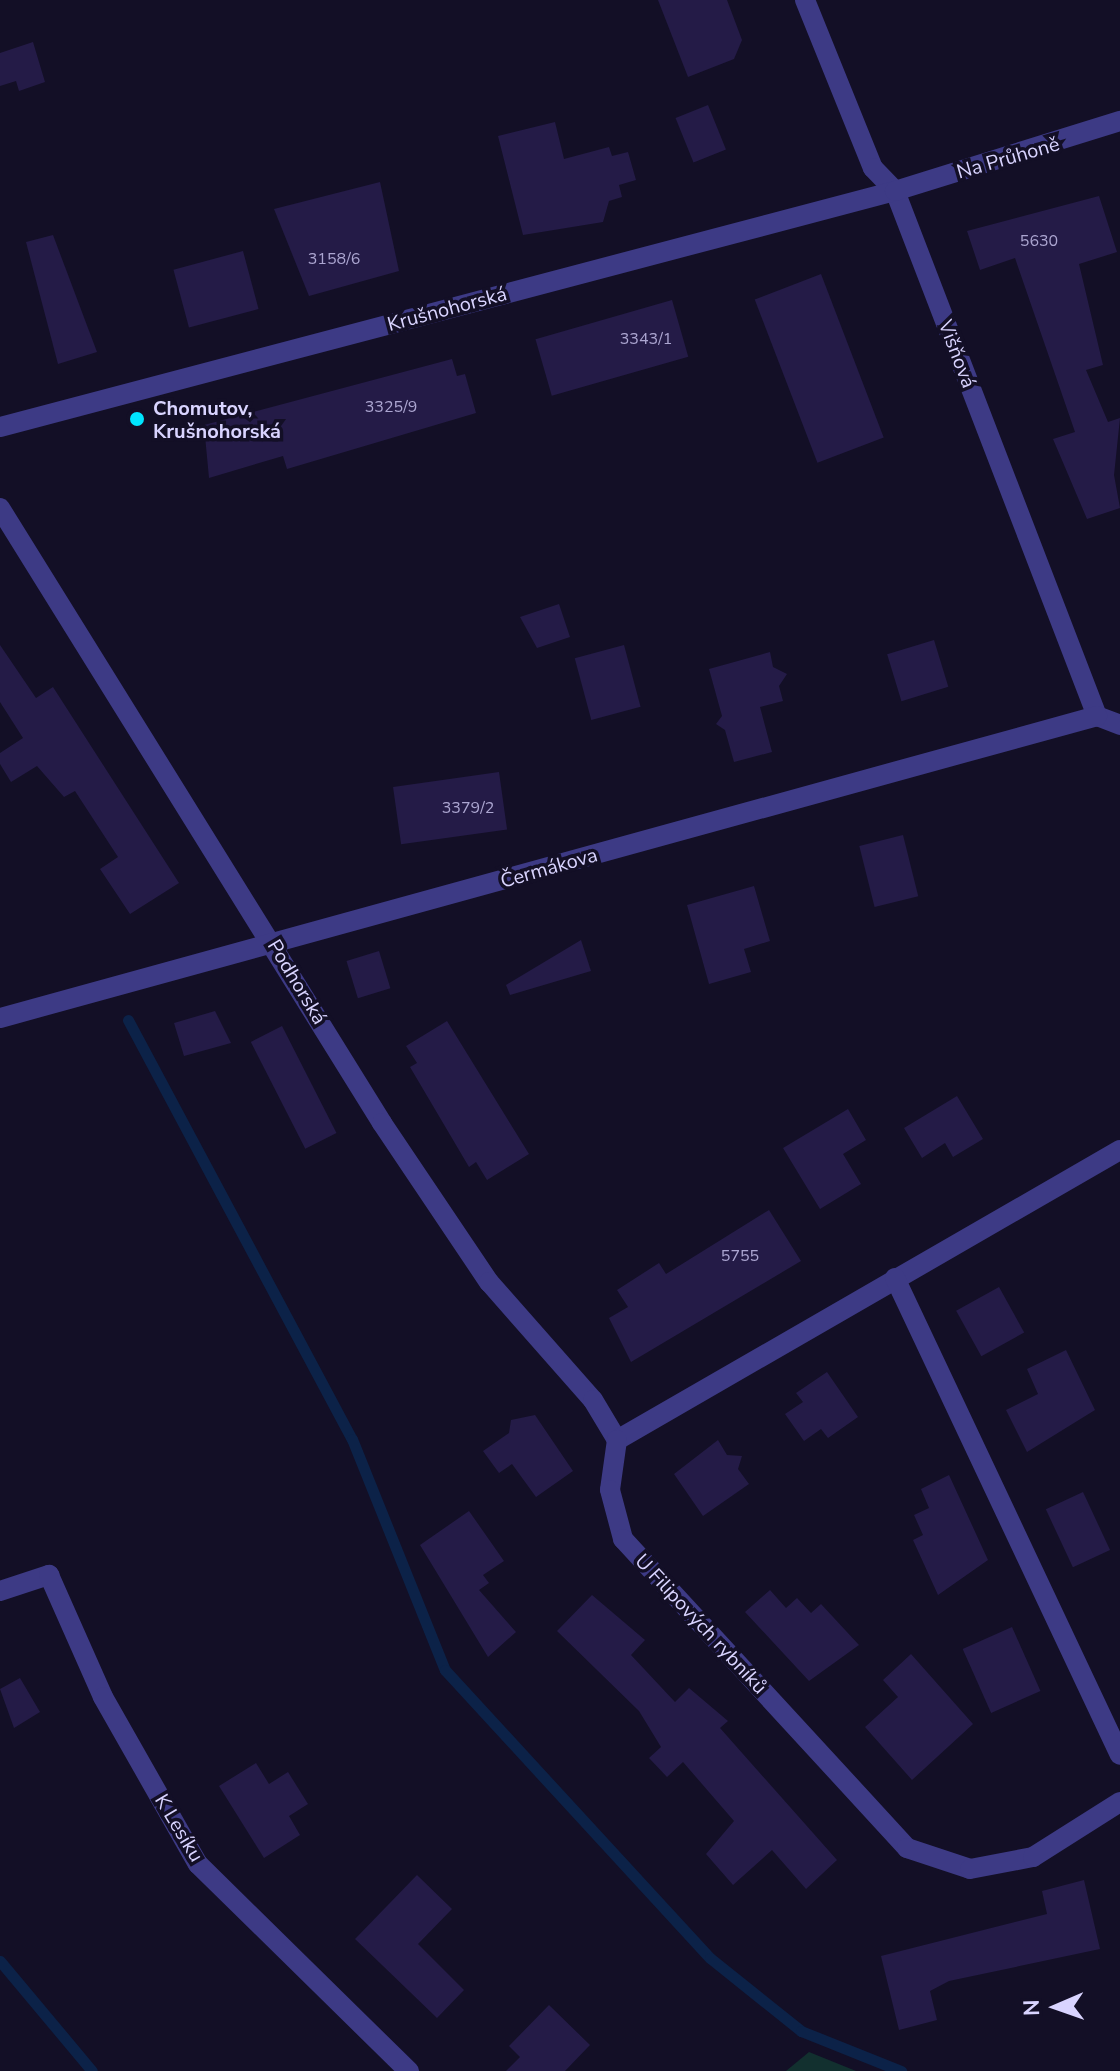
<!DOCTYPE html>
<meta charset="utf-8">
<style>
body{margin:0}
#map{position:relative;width:1120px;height:2071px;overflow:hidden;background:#130f26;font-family:"Nunito Sans",sans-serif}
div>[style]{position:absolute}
.green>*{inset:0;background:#12302f}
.stream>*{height:11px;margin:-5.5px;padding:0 5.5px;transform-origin:5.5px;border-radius:5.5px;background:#0c2248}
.building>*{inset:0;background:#241b47;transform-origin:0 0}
.minor>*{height:20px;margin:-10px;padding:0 10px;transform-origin:10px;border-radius:10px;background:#3d3a85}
.dots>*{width:22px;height:22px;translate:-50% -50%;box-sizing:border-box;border:4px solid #130f26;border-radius:50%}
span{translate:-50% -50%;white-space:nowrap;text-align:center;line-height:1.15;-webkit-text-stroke:7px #130f26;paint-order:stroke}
.number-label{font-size:16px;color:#aca6d1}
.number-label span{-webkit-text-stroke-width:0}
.street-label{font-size:20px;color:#d9d4ff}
.poi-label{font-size:20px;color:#d9d4ff;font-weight:700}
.left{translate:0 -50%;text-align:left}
.north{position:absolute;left:1016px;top:1967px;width:80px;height:80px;-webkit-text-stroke:6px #130f26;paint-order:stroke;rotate:268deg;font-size:22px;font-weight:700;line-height:32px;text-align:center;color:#d9d4ff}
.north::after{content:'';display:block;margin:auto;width:28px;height:36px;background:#d9d4ff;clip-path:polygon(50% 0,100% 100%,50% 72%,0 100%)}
</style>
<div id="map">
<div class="green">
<div style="clip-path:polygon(809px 2052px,856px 2071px,786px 2071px)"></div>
</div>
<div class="stream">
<div style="left:128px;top:1020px;width:475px;rotate:61.9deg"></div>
<div style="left:352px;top:1439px;width:249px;rotate:68.1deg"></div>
<div style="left:445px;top:1670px;width:391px;rotate:47.4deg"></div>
<div style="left:710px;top:1958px;width:117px;rotate:38.7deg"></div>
<div style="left:801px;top:2031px;width:108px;rotate:21.8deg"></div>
<div style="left:0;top:1961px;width:143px;rotate:50.1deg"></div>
</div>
<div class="building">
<div style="clip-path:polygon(658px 0,727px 0,742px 40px,734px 59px,688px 77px)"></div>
<div style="clip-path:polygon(33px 42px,45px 82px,19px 91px,16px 81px,0 86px,0 53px)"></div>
<div style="left:708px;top:105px;width:48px;height:35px;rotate:68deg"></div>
<div style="clip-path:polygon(555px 122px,564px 159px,609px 147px,612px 156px,628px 152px,636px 180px,619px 185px,622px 197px,609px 201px,603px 222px,523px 235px,498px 136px)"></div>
<div style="clip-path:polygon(380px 182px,399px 271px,309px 296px,274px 209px)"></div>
<div style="clip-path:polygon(1099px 196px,1117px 252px,1079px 264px,1103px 365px,1086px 370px,1108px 422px,1120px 418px,1114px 475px,1120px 508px,1087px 519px,1053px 439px,1075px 432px,1015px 258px,980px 270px,967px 231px)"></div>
<div style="clip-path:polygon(53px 235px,97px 352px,58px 364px,26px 242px)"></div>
<div style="left:243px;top:251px;width:60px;height:72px;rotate:75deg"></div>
<div style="left:821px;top:274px;width:175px;height:71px;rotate:69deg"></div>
<div style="left:672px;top:300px;width:59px;height:142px;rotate:74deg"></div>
<div style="clip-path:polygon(452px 359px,457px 376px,465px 374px,476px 413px,287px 469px,283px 456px,209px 478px,204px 425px)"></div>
<div style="clip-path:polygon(559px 604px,570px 637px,537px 648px,520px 617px)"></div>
<div style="left:934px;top:640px;width:49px;height:49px;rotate:73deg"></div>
<div style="clip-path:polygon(0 645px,36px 698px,53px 687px,179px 883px,130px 914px,100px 869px,118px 857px,75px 791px,64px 797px,37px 766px,11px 782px,0 764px,0 753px,23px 738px,0 702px)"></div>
<div style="left:624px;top:645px;width:64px;height:51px;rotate:75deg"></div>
<div style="clip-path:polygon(770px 652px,773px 667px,787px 674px,779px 686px,783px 701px,760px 707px,772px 752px,734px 762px,725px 730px,716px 724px,722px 716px,709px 669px)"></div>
<div style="left:499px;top:772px;width:58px;height:107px;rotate:82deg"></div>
<div style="left:903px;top:835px;width:63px;height:45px;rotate:76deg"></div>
<div style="clip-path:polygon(754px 886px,770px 941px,744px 949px,751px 972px,709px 984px,687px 905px)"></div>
<div style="clip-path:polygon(581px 940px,591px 971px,510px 995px,506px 985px)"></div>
<div style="left:379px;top:951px;width:39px;height:34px;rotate:73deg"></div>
<div style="clip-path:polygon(215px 1011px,231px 1043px,184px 1056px,174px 1023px)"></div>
<div style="clip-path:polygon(447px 1021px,529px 1154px,487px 1180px,476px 1162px,469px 1167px,410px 1067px,417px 1063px,406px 1046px)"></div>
<div style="left:282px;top:1026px;width:120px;height:35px;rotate:63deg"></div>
<div style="clip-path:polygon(957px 1096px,983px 1139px,953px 1157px,945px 1143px,922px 1158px,904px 1128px)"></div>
<div style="clip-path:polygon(848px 1109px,866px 1140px,843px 1154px,861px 1184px,820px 1209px,783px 1148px)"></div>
<div style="clip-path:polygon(769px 1210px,801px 1261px,631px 1362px,609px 1318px,628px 1307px,617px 1290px,659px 1263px,666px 1274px)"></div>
<div style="left:999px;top:1287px;width:52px;height:49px;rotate:61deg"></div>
<div style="clip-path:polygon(1066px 1350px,1095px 1410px,1027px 1452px,1006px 1410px,1038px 1394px,1027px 1369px)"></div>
<div style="clip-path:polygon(827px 1372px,858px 1417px,828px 1438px,821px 1429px,804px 1441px,785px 1414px,803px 1402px,796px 1393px)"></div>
<div style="clip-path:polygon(535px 1415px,573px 1471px,536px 1497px,512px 1464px,499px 1473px,483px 1451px,509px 1433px,511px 1420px)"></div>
<div style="clip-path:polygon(718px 1440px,727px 1455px,742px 1456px,738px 1469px,749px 1484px,703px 1516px,674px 1474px)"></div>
<div style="clip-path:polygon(949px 1475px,988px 1560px,938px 1595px,913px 1540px,923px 1535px,914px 1515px,929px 1508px,921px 1489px)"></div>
<div style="left:1083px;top:1492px;width:64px;height:41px;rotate:65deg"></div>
<div style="clip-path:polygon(469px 1511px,504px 1561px,483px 1575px,489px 1583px,479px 1590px,516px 1632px,488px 1657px,420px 1545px)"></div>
<div style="clip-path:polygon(770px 1590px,786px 1608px,797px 1598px,811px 1613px,821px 1604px,859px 1645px,809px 1681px,745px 1612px)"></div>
<div style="clip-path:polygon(592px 1595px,645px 1640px,631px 1655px,675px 1702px,689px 1688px,728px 1721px,720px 1728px,837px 1860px,806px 1889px,772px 1850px,733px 1885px,706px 1854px,734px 1821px,683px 1762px,667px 1777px,649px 1758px,661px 1747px,639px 1711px,557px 1631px)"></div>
<div style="left:1012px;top:1627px;width:70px;height:54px;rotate:66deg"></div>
<div style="clip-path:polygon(911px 1654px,973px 1724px,912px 1780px,865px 1727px,898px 1697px,883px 1680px)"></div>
<div style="clip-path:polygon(20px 1678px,40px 1712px,14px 1728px,0 1689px)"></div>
<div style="clip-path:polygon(256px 1763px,269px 1784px,288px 1772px,308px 1804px,289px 1816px,300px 1835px,264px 1858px,219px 1786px)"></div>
<div style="clip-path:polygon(417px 1875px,452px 1909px,418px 1944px,464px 1990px,437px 2018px,355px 1939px)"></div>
<div style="clip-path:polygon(1084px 1880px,1100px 1949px,949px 1981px,930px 1991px,937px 2020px,899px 2030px,881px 1956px,1047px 1914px,1042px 1891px)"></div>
<div style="clip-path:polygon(549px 2005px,590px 2045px,565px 2071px,506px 2071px,520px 2057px,509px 2046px)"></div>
</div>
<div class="minor">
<div style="left:805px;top:0;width:181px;rotate:68deg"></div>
<div style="left:873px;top:168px;width:32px;rotate:46deg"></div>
<div style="left:895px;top:191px;width:563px;rotate:68.96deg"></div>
<div style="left:0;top:427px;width:926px;rotate:-14.77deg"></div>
<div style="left:895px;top:191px;width:236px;rotate:-17.3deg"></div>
<div style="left:0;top:508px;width:724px;rotate:58.15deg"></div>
<div style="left:382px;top:1123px;width:192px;rotate:56.1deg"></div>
<div style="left:489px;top:1282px;width:157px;rotate:48.6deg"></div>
<div style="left:593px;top:1400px;width:47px;rotate:59deg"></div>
<div style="left:1097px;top:716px;width:25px;rotate:21deg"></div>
<div style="left:0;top:1018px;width:1138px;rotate:-15.39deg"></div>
<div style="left:1120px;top:1150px;width:581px;rotate:150.03deg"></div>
<div style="left:617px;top:1440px;width:50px;rotate:98deg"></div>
<div style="left:610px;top:1490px;width:51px;rotate:75.1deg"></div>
<div style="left:623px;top:1539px;width:420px;rotate:47.4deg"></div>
<div style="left:907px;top:1848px;width:66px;rotate:18.4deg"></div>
<div style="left:970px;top:1869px;width:64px;rotate:-10.8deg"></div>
<div style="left:1033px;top:1857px;width:103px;rotate:-32.3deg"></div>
<div style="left:895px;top:1278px;width:527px;rotate:64.75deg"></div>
<div style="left:0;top:1591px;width:52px;rotate:-18.1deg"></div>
<div style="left:49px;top:1575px;width:133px;rotate:66.1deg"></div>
<div style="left:103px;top:1697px;width:192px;rotate:60.4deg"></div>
<div style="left:198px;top:1864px;width:296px;rotate:44.5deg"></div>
</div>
<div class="dots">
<div style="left:137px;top:419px;background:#00e5ff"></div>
</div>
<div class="number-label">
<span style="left:1039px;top:241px">5630</span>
<span style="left:334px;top:259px">3158/6</span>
<span style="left:646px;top:339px">3343/1</span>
<span style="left:391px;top:407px">3325/9</span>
<span style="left:468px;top:808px">3379/2</span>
<span style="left:740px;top:1256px">5755</span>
</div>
<div class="street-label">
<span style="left:1008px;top:158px;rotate:-16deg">Na Průhoně</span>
<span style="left:447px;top:309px;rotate:-15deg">Krušnohorská</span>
<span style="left:957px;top:354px;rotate:69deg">Višňová</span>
<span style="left:549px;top:868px;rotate:-16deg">Čermákova</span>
<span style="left:297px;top:982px;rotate:59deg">Podhorská</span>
<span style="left:701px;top:1624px;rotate:47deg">U Filipových rybníků</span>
<span style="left:179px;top:1828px;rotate:59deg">K Lesíku</span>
</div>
<div class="poi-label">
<span class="left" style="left:153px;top:420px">Chomutov,<br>Krušnohorská</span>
</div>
<div class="north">N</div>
</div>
